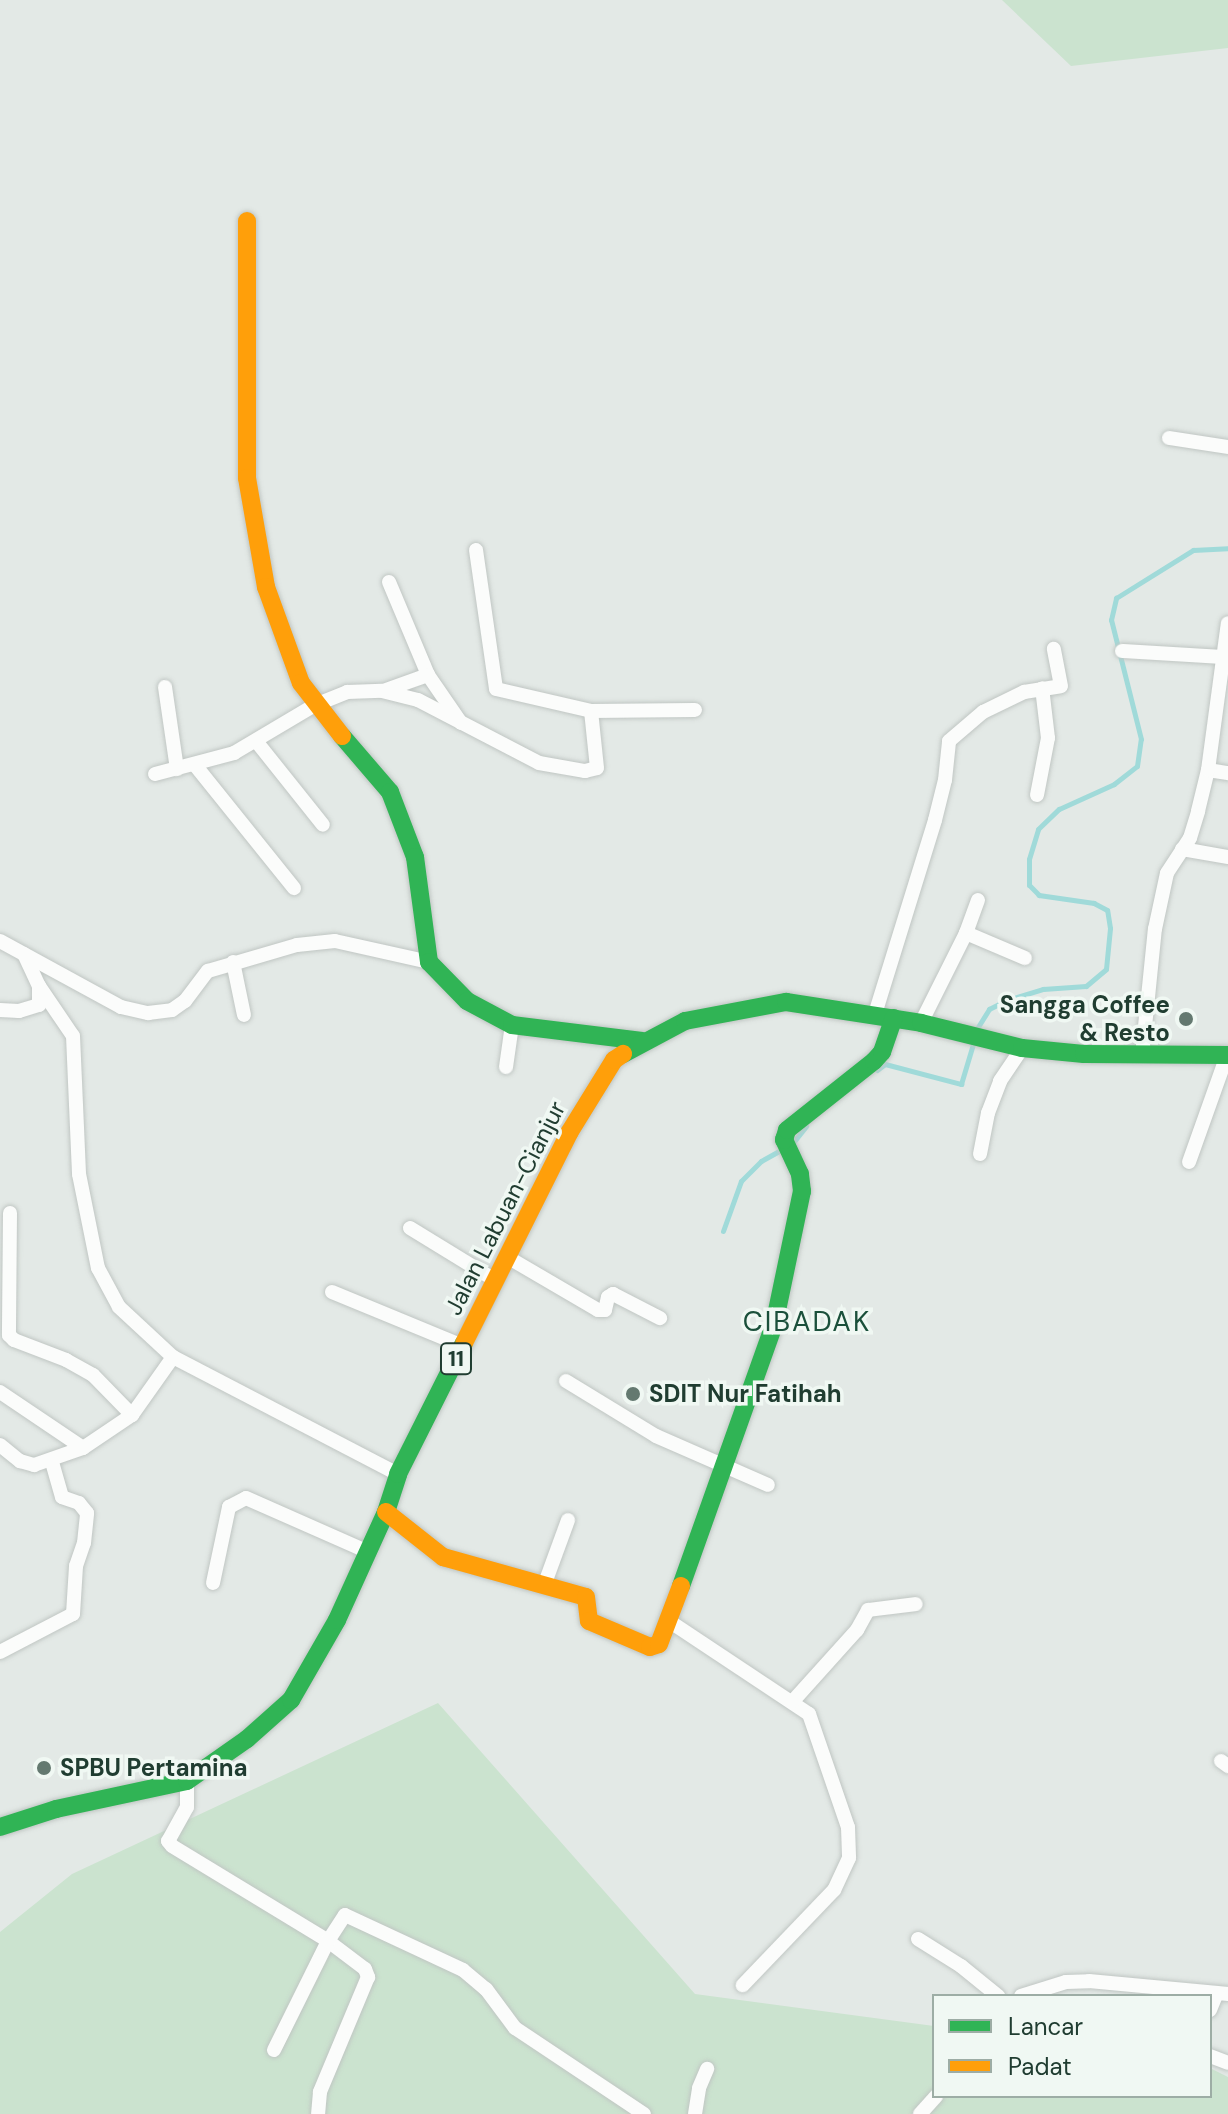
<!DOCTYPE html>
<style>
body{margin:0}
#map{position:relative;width:1228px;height:2114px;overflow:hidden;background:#e3e9e6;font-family:"DM Sans",sans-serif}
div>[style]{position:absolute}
.green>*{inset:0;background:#cbe3cf}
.stream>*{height:5px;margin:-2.5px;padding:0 2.5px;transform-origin:2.5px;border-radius:2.5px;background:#a0dad9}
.roads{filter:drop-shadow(0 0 2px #c0c6c3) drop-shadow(0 0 2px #c0c6c3)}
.street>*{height:14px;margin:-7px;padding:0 7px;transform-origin:7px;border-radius:7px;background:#fbfcfb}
.fast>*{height:18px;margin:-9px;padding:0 9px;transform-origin:9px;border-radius:9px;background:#30b455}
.slow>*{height:18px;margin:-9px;padding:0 9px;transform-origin:9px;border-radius:9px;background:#ff9f0a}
.dots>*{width:22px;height:22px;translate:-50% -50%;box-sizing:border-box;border:4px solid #f0f8f3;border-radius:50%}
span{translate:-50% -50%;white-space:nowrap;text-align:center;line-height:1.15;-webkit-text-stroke:7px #f0f8f3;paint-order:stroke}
.shield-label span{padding:2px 6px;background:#f0f8f3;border:2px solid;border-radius:6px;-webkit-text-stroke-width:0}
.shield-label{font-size:22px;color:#203d31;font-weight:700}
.poi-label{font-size:24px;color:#203d31;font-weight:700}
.right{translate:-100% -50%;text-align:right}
.left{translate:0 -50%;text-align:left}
.street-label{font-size:24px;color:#203d31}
.quarter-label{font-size:28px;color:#1b503b;letter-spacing:2px}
.legend{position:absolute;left:932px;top:1994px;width:280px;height:104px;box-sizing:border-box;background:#f0f8f3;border:2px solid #9dada5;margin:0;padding:10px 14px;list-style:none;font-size:24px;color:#203d31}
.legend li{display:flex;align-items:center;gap:16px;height:40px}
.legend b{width:40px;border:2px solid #9dada5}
</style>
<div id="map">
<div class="green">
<div style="clip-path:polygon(1002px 0,1228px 0,1228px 48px,1071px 66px)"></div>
<div style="clip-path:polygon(438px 1703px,695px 1994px,934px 2026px,934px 2096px,1210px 2096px,1210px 2068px,1228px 2077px,1228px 2114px,0 2114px,0 1932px,72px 1874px)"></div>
</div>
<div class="stream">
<div style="left:976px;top:1030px;width:25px;rotate:-58deg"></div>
<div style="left:989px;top:1009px;width:20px;rotate:-27deg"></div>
<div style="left:1007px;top:1000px;width:38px;rotate:-17deg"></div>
<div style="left:1043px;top:989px;width:43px;rotate:-4deg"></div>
<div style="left:1086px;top:986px;width:26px;rotate:-40deg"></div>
<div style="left:1106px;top:969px;width:41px;rotate:-84.4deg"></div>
<div style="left:1110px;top:928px;width:18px;rotate:-99deg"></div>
<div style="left:1107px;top:910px;width:15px;rotate:-152deg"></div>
<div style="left:1094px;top:903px;width:56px;rotate:-171.7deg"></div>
<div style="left:1039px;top:895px;width:14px;rotate:-135deg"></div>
<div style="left:1029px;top:885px;width:26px;rotate:-90deg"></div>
<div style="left:1029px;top:859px;width:31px;rotate:-73deg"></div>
<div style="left:1038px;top:829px;width:29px;rotate:-44deg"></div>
<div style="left:1059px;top:809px;width:60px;rotate:-24.4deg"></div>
<div style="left:1114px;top:784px;width:29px;rotate:-38deg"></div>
<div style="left:1137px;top:766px;width:27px;rotate:-82deg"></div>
<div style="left:1141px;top:739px;width:123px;rotate:-104.1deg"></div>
<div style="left:1111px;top:620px;width:23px;rotate:-77deg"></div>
<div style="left:1116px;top:598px;width:91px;rotate:-31.9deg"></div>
<div style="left:1193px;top:550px;width:35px;rotate:-3deg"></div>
<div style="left:877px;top:1070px;width:10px;rotate:-37deg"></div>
<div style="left:885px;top:1064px;width:79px;rotate:14.7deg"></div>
<div style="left:961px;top:1084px;width:42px;rotate:-73.3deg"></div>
<div style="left:723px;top:1231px;width:53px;rotate:-70.2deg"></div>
<div style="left:741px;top:1181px;width:28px;rotate:-45deg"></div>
<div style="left:761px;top:1161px;width:35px;rotate:-29deg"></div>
<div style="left:792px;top:1144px;width:23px;rotate:-52deg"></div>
</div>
<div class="roads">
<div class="street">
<div style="left:1169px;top:438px;width:60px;rotate:8.7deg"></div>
<div style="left:476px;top:550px;width:140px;rotate:81.8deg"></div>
<div style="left:496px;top:689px;width:98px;rotate:13deg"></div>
<div style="left:591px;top:711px;width:104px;rotate:-0.6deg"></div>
<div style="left:389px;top:582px;width:101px;rotate:67.2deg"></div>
<div style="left:428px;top:675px;width:58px;rotate:55.5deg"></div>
<div style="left:1122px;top:651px;width:102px;rotate:3.4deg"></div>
<div style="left:165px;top:687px;width:83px;rotate:81.7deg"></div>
<div style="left:383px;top:691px;width:48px;rotate:-19.6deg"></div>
<div style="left:256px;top:741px;width:107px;rotate:51.4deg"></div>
<div style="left:195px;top:765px;width:158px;rotate:51.2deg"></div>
<div style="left:1208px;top:770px;width:20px;rotate:9deg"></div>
<div style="left:155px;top:774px;width:82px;rotate:-14.9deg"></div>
<div style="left:234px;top:753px;width:94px;rotate:-30.7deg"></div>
<div style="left:315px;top:705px;width:35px;rotate:-22deg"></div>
<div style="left:347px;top:692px;width:35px;rotate:-2deg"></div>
<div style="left:382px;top:691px;width:37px;rotate:14deg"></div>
<div style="left:418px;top:700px;width:136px;rotate:27.5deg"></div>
<div style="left:539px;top:763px;width:47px;rotate:9.9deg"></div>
<div style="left:585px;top:771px;width:12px;rotate:-14deg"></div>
<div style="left:597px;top:768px;width:57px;rotate:-96deg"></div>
<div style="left:1037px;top:795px;width:58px;rotate:-79.1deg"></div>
<div style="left:1048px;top:738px;width:50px;rotate:-96.8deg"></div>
<div style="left:1182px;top:849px;width:47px;rotate:9.9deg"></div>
<div style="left:966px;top:933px;width:64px;rotate:23deg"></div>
<div style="left:0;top:941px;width:138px;rotate:28.6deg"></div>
<div style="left:121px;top:1007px;width:28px;rotate:13deg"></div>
<div style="left:148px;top:1013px;width:24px;rotate:-7deg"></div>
<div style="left:172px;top:1010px;width:16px;rotate:-35deg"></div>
<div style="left:185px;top:1001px;width:38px;rotate:-53deg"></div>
<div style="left:208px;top:971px;width:93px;rotate:-16.3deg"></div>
<div style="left:297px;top:945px;width:38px;rotate:-6deg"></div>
<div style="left:335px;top:941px;width:96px;rotate:12.6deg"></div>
<div style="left:24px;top:954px;width:35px;rotate:65deg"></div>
<div style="left:39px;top:986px;width:60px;rotate:55.8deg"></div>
<div style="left:73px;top:1036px;width:138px;rotate:87.5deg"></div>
<div style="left:79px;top:1174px;width:96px;rotate:78.6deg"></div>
<div style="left:98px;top:1268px;width:44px;rotate:61.7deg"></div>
<div style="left:119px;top:1307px;width:74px;rotate:42.8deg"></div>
<div style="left:173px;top:1357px;width:254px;rotate:27.5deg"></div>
<div style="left:233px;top:962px;width:54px;rotate:78.3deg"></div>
<div style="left:0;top:1010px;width:19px;rotate:3deg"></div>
<div style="left:19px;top:1011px;width:21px;rotate:-17deg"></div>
<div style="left:39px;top:1005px;width:19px;rotate:-90deg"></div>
<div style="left:875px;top:1014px;width:203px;rotate:-72.8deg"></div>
<div style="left:935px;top:820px;width:41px;rotate:-76deg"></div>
<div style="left:945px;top:780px;width:39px;rotate:-84deg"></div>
<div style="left:949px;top:741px;width:45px;rotate:-40.5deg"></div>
<div style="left:983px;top:712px;width:46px;rotate:-26deg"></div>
<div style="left:1024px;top:692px;width:37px;rotate:-9deg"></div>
<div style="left:1061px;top:686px;width:38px;rotate:-101deg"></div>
<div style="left:921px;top:1023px;width:101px;rotate:-63.4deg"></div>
<div style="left:966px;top:933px;width:35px;rotate:-70deg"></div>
<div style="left:1142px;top:1056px;width:128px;rotate:-84.2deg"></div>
<div style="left:1155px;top:929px;width:57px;rotate:-77.9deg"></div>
<div style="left:1167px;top:873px;width:42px;rotate:-56.7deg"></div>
<div style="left:1190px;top:838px;width:28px;rotate:-73deg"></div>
<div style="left:1198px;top:811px;width:42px;rotate:-76.3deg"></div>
<div style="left:1208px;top:770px;width:148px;rotate:-82.3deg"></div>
<div style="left:506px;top:1067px;width:42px;rotate:-81.9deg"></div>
<div style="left:980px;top:1154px;width:42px;rotate:-79deg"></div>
<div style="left:988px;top:1113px;width:34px;rotate:-69deg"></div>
<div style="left:1000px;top:1081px;width:40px;rotate:-56deg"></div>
<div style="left:1189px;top:1162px;width:114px;rotate:-70.4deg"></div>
<div style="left:10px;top:1213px;width:122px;rotate:90.5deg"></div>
<div style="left:9px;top:1335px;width:7px;rotate:45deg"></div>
<div style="left:14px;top:1340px;width:56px;rotate:21deg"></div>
<div style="left:66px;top:1360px;width:31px;rotate:29deg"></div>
<div style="left:93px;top:1375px;width:56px;rotate:45.7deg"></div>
<div style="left:410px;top:1228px;width:100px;rotate:31.5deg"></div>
<div style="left:509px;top:1258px;width:103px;rotate:30.3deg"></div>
<div style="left:598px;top:1310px;width:7px"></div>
<div style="left:605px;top:1310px;width:13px;rotate:-77deg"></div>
<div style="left:608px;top:1297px;width:6px;rotate:-31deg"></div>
<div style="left:613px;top:1294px;width:53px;rotate:27.1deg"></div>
<div style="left:332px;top:1292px;width:142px;rotate:22.4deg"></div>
<div style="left:566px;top:1381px;width:105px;rotate:31.4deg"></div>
<div style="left:656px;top:1436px;width:122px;rotate:23.6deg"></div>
<div style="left:0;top:1392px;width:100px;rotate:34deg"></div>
<div style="left:0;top:1445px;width:26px;rotate:39deg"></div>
<div style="left:20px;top:1461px;width:15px;rotate:16deg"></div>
<div style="left:34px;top:1465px;width:52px;rotate:-19.1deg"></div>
<div style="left:83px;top:1448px;width:59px;rotate:-34deg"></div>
<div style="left:132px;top:1415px;width:71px;rotate:-54.7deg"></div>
<div style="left:213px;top:1583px;width:78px;rotate:-78.1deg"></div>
<div style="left:229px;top:1507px;width:19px;rotate:-28deg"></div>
<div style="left:246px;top:1498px;width:131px;rotate:23.8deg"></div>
<div style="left:545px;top:1583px;width:67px;rotate:-69.9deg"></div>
<div style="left:669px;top:1621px;width:168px;rotate:33.6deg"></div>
<div style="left:809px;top:1714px;width:120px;rotate:71deg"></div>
<div style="left:848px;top:1827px;width:31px;rotate:88deg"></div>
<div style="left:849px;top:1858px;width:35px;rotate:115deg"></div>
<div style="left:834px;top:1890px;width:132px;rotate:133.8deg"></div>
<div style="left:0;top:1652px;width:82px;rotate:-27.5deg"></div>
<div style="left:73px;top:1614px;width:48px;rotate:-86.4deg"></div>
<div style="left:76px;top:1566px;width:24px;rotate:-71deg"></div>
<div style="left:84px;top:1543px;width:30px;rotate:-84deg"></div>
<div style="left:87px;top:1513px;width:13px;rotate:-129deg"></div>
<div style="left:79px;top:1503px;width:18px;rotate:-161deg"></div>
<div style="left:62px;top:1497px;width:37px;rotate:-106deg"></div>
<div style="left:793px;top:1701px;width:96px;rotate:-48deg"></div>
<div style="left:857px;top:1630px;width:23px;rotate:-61deg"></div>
<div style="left:868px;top:1610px;width:48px;rotate:-7.1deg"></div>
<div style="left:1221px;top:1761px;width:9px;rotate:36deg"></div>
<div style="left:187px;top:1781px;width:26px;rotate:90deg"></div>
<div style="left:187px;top:1807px;width:39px;rotate:119deg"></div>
<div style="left:168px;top:1841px;width:6px;rotate:51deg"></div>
<div style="left:172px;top:1846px;width:183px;rotate:31.3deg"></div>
<div style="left:328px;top:1941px;width:46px;rotate:37.1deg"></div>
<div style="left:365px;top:1969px;width:9px;rotate:69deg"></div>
<div style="left:368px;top:1977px;width:125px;rotate:112.7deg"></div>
<div style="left:320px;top:2092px;width:22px;rotate:95deg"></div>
<div style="left:918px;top:1939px;width:51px;rotate:32.1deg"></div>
<div style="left:961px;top:1966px;width:48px;rotate:39deg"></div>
<div style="left:1021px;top:1996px;width:47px;rotate:-17.3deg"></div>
<div style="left:1066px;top:1982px;width:23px;rotate:-2deg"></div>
<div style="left:1089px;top:1981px;width:140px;rotate:5.3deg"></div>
<div style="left:1210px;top:2010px;width:18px;rotate:-68deg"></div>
<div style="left:274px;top:2050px;width:122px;rotate:-63.6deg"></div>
<div style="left:328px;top:1941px;width:31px;rotate:-57deg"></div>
<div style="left:345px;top:1915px;width:130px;rotate:25deg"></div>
<div style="left:463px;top:1970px;width:30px;rotate:40deg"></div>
<div style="left:486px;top:1989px;width:49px;rotate:53.4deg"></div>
<div style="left:515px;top:2028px;width:155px;rotate:33.7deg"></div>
<div style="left:1210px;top:2056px;width:19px;rotate:21deg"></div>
<div style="left:695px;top:2114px;width:26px;rotate:-81deg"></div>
<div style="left:699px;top:2088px;width:21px;rotate:-67deg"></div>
<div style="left:920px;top:2114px;width:24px;rotate:-48deg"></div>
</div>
<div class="fast">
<div style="left:342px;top:736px;width:74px;rotate:49.4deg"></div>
<div style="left:390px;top:792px;width:70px;rotate:69deg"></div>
<div style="left:415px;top:857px;width:106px;rotate:82.4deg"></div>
<div style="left:429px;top:962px;width:54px;rotate:45.7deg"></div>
<div style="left:467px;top:1001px;width:51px;rotate:28.1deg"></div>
<div style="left:512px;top:1025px;width:131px;rotate:7deg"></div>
<div style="left:623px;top:1054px;width:70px;rotate:-28deg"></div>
<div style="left:685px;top:1021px;width:103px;rotate:-10.7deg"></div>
<div style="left:786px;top:1002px;width:137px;rotate:8.8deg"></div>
<div style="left:921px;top:1023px;width:104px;rotate:13.9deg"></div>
<div style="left:1022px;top:1048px;width:62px;rotate:5.5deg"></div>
<div style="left:1084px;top:1054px;width:144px;rotate:0.4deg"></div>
<div style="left:681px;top:1586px;width:277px;rotate:-70.4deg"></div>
<div style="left:774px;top:1325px;width:137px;rotate:-78.2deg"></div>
<div style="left:802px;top:1191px;width:17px;rotate:-97deg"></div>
<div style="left:800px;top:1174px;width:38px;rotate:-115deg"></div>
<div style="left:784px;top:1140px;width:10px;rotate:-73deg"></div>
<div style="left:787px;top:1130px;width:111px;rotate:-38.4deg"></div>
<div style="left:874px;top:1061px;width:12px;rotate:-48deg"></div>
<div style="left:882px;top:1052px;width:36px;rotate:-71deg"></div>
<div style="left:0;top:1827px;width:59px;rotate:-17.8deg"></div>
<div style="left:56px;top:1809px;width:134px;rotate:-12.1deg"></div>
<div style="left:187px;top:1781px;width:73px;rotate:-35deg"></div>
<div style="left:247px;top:1739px;width:59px;rotate:-41.6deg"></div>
<div style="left:291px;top:1700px;width:92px;rotate:-60.1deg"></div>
<div style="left:337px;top:1620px;width:119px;rotate:-65.6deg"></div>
<div style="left:386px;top:1512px;width:40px;rotate:-72deg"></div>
<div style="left:398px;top:1474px;width:147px;rotate:-63.3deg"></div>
</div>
<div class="slow">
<div style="left:247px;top:221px;width:257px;rotate:90deg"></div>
<div style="left:247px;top:478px;width:111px;rotate:80.1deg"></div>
<div style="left:266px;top:587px;width:102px;rotate:70deg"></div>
<div style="left:301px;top:683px;width:67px;rotate:52.3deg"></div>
<div style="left:464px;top:1343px;width:235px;rotate:-63.4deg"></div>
<div style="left:569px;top:1133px;width:86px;rotate:-58.3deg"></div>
<div style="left:614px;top:1060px;width:11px;rotate:-34deg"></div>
<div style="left:386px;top:1512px;width:73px;rotate:38.3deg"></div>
<div style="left:443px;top:1557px;width:148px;rotate:15.6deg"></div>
<div style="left:586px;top:1597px;width:24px;rotate:83deg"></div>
<div style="left:589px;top:1621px;width:66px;rotate:23.1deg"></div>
<div style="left:650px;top:1647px;width:9px;rotate:-18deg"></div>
<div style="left:659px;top:1644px;width:62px;rotate:-69.2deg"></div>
</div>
</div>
<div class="dots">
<div style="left:1186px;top:1019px;background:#647970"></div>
<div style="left:633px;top:1394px;background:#647970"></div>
<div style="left:44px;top:1768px;background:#647970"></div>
</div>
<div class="shield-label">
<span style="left:456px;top:1359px">11</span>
</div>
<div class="poi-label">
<span class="right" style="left:1170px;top:1019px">Sangga Coffee<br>&amp; Resto</span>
<span class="left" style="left:649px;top:1394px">SDIT Nur Fatihah</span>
<span class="left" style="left:60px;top:1768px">SPBU Pertamina</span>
</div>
<div class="street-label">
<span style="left:505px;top:1208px;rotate:-63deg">Jalan Labuan-Cianjur</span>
</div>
<div class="quarter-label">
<span style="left:807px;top:1322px">CIBADAK</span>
</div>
<ul class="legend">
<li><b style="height:10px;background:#30b455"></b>Lancar</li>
<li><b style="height:10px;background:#ff9f0a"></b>Padat</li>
</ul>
</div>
